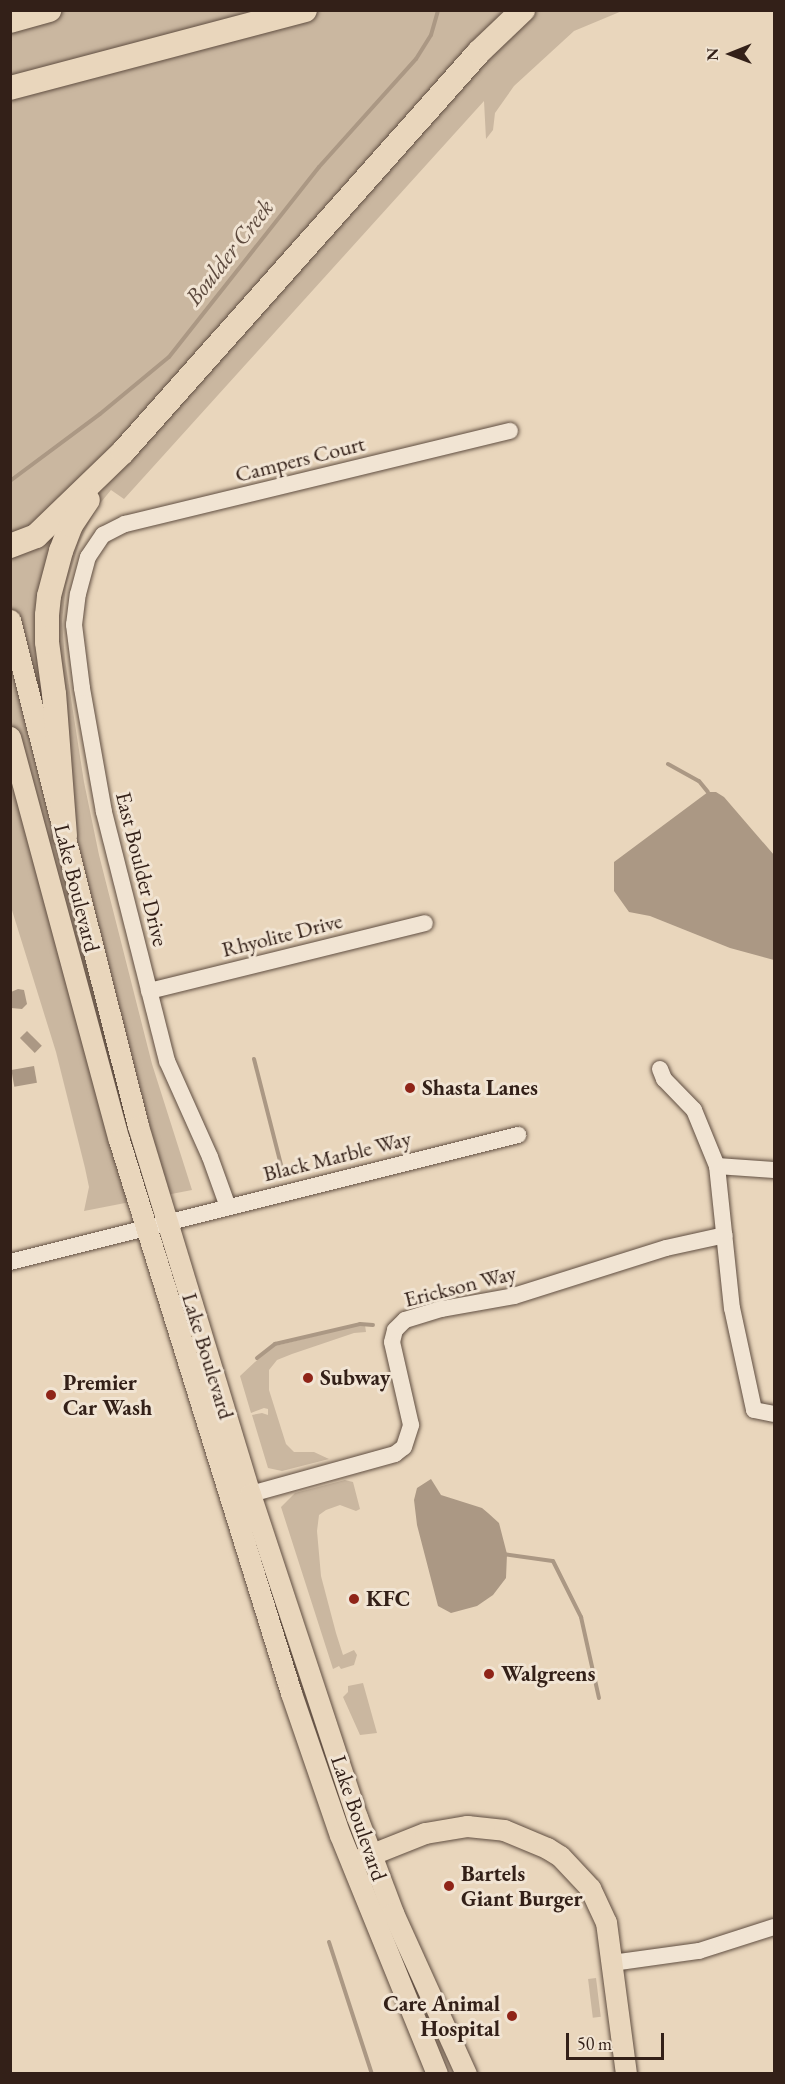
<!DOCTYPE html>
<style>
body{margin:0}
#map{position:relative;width:785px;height:2084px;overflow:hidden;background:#e9d6bc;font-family:"EB Garamond",serif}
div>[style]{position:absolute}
.green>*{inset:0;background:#cab7a0;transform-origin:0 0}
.water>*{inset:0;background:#ab9884;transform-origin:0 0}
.stream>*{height:4px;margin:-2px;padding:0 2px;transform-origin:2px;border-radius:2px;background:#ab9884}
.roads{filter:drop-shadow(0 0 2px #604e41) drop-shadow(0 0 2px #604e41)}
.minor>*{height:16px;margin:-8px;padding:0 8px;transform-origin:8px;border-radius:8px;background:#f1e4d3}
.major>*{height:21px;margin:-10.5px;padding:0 10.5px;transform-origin:10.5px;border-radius:10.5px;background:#e9d6bc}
.highway>*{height:24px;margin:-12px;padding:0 12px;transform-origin:12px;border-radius:12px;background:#e9d6bc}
.dots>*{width:16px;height:16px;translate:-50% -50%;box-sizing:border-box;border:3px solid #f1e4d3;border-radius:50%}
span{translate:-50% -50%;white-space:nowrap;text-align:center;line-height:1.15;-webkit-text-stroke:6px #f1e4d3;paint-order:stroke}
.street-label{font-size:22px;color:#332018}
.poi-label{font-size:22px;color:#332018;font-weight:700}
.left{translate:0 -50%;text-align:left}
.right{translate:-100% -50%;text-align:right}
.water-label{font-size:24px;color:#5d4a3e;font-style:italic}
.frame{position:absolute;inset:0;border:12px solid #332018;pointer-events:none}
.north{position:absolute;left:701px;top:24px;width:60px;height:60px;-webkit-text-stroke:4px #f1e4d3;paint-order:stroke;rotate:269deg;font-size:16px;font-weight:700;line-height:24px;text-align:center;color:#332018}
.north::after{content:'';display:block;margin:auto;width:21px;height:27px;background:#332018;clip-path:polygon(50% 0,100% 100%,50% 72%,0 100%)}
.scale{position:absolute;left:566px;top:2033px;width:98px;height:27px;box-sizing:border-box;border:3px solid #332018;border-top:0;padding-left:8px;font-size:18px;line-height:21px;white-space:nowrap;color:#332018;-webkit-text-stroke:4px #f1e4d3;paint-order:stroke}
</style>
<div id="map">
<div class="green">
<div style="clip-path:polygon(10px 11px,622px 11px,574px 31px,514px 86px,495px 113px,493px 130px,486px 139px,484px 101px,124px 499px,111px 490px,97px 507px,79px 543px,66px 586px,62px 621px,65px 660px,84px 782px,99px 855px,152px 1064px,192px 1190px,84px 1211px,89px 1187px,85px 1168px,56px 1052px,11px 907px)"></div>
<div style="clip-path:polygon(360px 1325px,365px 1325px,366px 1332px,354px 1333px,292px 1354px,277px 1360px,269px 1370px,269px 1390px,286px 1444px,294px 1452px,314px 1452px,329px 1459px,282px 1471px,268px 1468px,252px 1415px,262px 1413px,268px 1415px,268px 1409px,264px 1408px,251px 1413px,240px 1376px,271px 1347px)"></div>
<div style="clip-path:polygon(345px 1480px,353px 1482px,360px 1509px,356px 1511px,340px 1505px,326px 1510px,319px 1515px,317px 1531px,321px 1576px,336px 1633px,343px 1655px,354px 1650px,357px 1655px,354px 1665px,341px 1669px,339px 1666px,333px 1669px,281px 1507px,295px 1493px)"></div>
<div style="clip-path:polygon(363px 1683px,377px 1733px,360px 1735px,343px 1697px,348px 1692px,348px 1686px)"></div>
<div style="left:596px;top:1978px;width:39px;height:8px;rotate:83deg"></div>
</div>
<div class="water">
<div style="clip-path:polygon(708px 792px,716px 792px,724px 797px,774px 855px,774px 960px,730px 948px,650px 916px,629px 912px,614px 891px,614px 862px)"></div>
<div style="clip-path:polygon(18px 989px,24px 990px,27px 1004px,22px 1009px,11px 1008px,11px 992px)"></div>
<div style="left:27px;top:1031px;width:21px;height:10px;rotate:45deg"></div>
<div style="left:34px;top:1066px;width:17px;height:23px;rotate:80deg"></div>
<div style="clip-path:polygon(431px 1479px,441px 1495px,482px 1508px,488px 1513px,499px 1523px,507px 1554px,506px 1578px,493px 1595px,477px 1606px,451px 1613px,438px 1606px,417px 1525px,414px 1500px,417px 1488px)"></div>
</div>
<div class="stream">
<div style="left:10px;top:481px;width:112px;rotate:-36.7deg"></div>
<div style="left:100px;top:414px;width:89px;rotate:-39.6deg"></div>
<div style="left:169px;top:357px;width:242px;rotate:-51.7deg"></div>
<div style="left:319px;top:167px;width:145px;rotate:-48.1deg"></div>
<div style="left:416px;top:59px;width:28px;rotate:-58deg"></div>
<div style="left:431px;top:35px;width:25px;rotate:-74deg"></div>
<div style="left:668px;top:764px;width:35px;rotate:29deg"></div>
<div style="left:699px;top:781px;width:14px;rotate:51deg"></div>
<div style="left:254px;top:1059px;width:118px;rotate:75.7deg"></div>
<div style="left:257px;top:1358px;width:23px;rotate:-38deg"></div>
<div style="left:275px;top:1344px;width:87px;rotate:-13.2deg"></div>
<div style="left:360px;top:1324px;width:13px;rotate:4deg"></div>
<div style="left:503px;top:1554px;width:50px;rotate:8deg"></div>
<div style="left:553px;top:1561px;width:63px;rotate:63.4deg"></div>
<div style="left:581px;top:1617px;width:83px;rotate:77.5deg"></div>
<div style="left:329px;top:1942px;width:139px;rotate:72deg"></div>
</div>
<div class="roads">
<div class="minor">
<div style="left:149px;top:991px;width:284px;rotate:-13.8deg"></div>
<div style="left:660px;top:1069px;width:11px;rotate:68deg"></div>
<div style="left:664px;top:1079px;width:43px;rotate:45.9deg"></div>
<div style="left:694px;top:1110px;width:61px;rotate:67.7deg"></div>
<div style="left:717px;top:1166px;width:143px;rotate:84deg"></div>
<div style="left:732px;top:1308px;width:104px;rotate:77.8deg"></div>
<div style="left:754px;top:1410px;width:20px;rotate:11deg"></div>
<div style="left:717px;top:1166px;width:57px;rotate:4deg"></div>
<div style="left:228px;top:1207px;width:53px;rotate:-109.8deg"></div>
<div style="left:210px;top:1157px;width:105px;rotate:-114.1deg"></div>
<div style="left:167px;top:1061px;width:257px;rotate:-104.2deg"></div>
<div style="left:104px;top:812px;width:126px;rotate:-100.1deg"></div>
<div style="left:82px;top:688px;width:64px;rotate:-97.2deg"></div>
<div style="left:74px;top:625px;width:31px;rotate:-83deg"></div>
<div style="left:78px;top:594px;width:38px;rotate:-75deg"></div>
<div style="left:88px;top:557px;width:27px;rotate:-56deg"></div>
<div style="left:103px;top:535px;width:25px;rotate:-27deg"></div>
<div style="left:125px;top:524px;width:396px;rotate:-13.6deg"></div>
<div style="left:10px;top:1262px;width:524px;rotate:-14.04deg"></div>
<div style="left:240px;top:1497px;width:161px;rotate:-15.5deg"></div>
<div style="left:395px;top:1454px;width:11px;rotate:-38deg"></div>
<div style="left:404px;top:1447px;width:23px;rotate:-72deg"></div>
<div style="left:411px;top:1425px;width:85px;rotate:-102.9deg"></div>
<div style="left:392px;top:1342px;width:12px;rotate:-76deg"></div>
<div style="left:395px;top:1330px;width:14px;rotate:-45deg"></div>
<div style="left:405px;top:1320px;width:39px;rotate:-17deg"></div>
<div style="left:442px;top:1309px;width:73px;rotate:-10.2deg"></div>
<div style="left:514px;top:1296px;width:159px;rotate:-17.5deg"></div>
<div style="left:666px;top:1248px;width:60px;rotate:-12.4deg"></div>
<div style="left:612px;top:1963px;width:88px;rotate:-7.9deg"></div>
<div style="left:699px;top:1951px;width:79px;rotate:-17.7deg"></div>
</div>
<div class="major">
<div style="left:10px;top:620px;width:522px;rotate:75.8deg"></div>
<div style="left:138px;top:1126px;width:385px;rotate:73.1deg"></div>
<div style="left:250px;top:1494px;width:340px;rotate:71.7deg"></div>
<div style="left:357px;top:1817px;width:103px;rotate:69.4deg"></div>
<div style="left:393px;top:1913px;width:177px;rotate:65.6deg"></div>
<div style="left:10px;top:737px;width:417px;rotate:74.9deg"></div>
<div style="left:119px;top:1140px;width:579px;rotate:72.72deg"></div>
<div style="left:291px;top:1693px;width:150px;rotate:71deg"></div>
<div style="left:340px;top:1835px;width:258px;rotate:67.9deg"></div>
<div style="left:357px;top:1860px;width:73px;rotate:-21.7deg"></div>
<div style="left:425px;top:1833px;width:43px;rotate:-9.5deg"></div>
<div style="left:467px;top:1826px;width:37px;rotate:6deg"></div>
<div style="left:504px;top:1830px;width:47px;rotate:22.7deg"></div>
<div style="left:547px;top:1848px;width:15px;rotate:32deg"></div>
<div style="left:560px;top:1856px;width:44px;rotate:46.8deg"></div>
<div style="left:590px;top:1888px;width:38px;rotate:65deg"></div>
<div style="left:606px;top:1922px;width:153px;rotate:82.5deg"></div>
</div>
<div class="highway">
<div style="left:10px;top:21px;width:41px;rotate:-15.8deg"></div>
<div style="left:10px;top:88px;width:305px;rotate:-14.8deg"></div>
<div style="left:10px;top:546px;width:28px;rotate:-21deg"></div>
<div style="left:36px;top:536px;width:121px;rotate:-44deg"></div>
<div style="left:123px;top:452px;width:535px;rotate:-48.33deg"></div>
<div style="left:479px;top:52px;width:61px;rotate:-43.7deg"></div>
<div style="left:65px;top:836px;width:142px;rotate:-94.4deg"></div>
<div style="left:54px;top:694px;width:52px;rotate:-97.7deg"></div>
<div style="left:47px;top:642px;width:27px;rotate:-90deg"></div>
<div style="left:47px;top:615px;width:19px;rotate:-84deg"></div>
<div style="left:49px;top:596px;width:47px;rotate:-75.1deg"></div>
<div style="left:61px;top:551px;width:28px;rotate:-69deg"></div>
<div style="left:71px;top:525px;width:30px;rotate:-56deg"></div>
</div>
</div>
<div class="dots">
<div style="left:410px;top:1088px;background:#8f2418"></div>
<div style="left:308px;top:1378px;background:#8f2418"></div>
<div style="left:51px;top:1395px;background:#8f2418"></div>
<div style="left:354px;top:1599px;background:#8f2418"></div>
<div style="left:489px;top:1674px;background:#8f2418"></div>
<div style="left:449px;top:1886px;background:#8f2418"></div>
<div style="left:512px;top:2016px;background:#8f2418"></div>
</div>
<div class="street-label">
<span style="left:300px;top:459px;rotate:-14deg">Campers Court</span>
<span style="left:142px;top:869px;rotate:76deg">East Boulder Drive</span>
<span style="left:77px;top:888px;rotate:76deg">Lake Boulevard</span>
<span style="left:282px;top:935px;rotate:-14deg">Rhyolite Drive</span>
<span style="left:337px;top:1156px;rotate:-14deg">Black Marble Way</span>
<span style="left:460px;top:1286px;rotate:-14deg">Erickson Way</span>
<span style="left:208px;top:1356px;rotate:73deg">Lake Boulevard</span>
<span style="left:359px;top:1818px;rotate:71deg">Lake Boulevard</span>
</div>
<div class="poi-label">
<span class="left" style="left:422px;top:1088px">Shasta Lanes</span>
<span class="left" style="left:320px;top:1378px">Subway</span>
<span class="left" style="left:63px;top:1395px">Premier<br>Car Wash</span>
<span class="left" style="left:366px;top:1599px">KFC</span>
<span class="left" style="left:501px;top:1674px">Walgreens</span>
<span class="left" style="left:461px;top:1886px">Bartels<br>Giant Burger</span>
<span class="right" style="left:500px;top:2016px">Care Animal<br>Hospital</span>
</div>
<div class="water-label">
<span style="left:229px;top:252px;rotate:-52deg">Boulder Creek</span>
</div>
<div class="frame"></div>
<div class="north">N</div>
<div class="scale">50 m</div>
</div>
